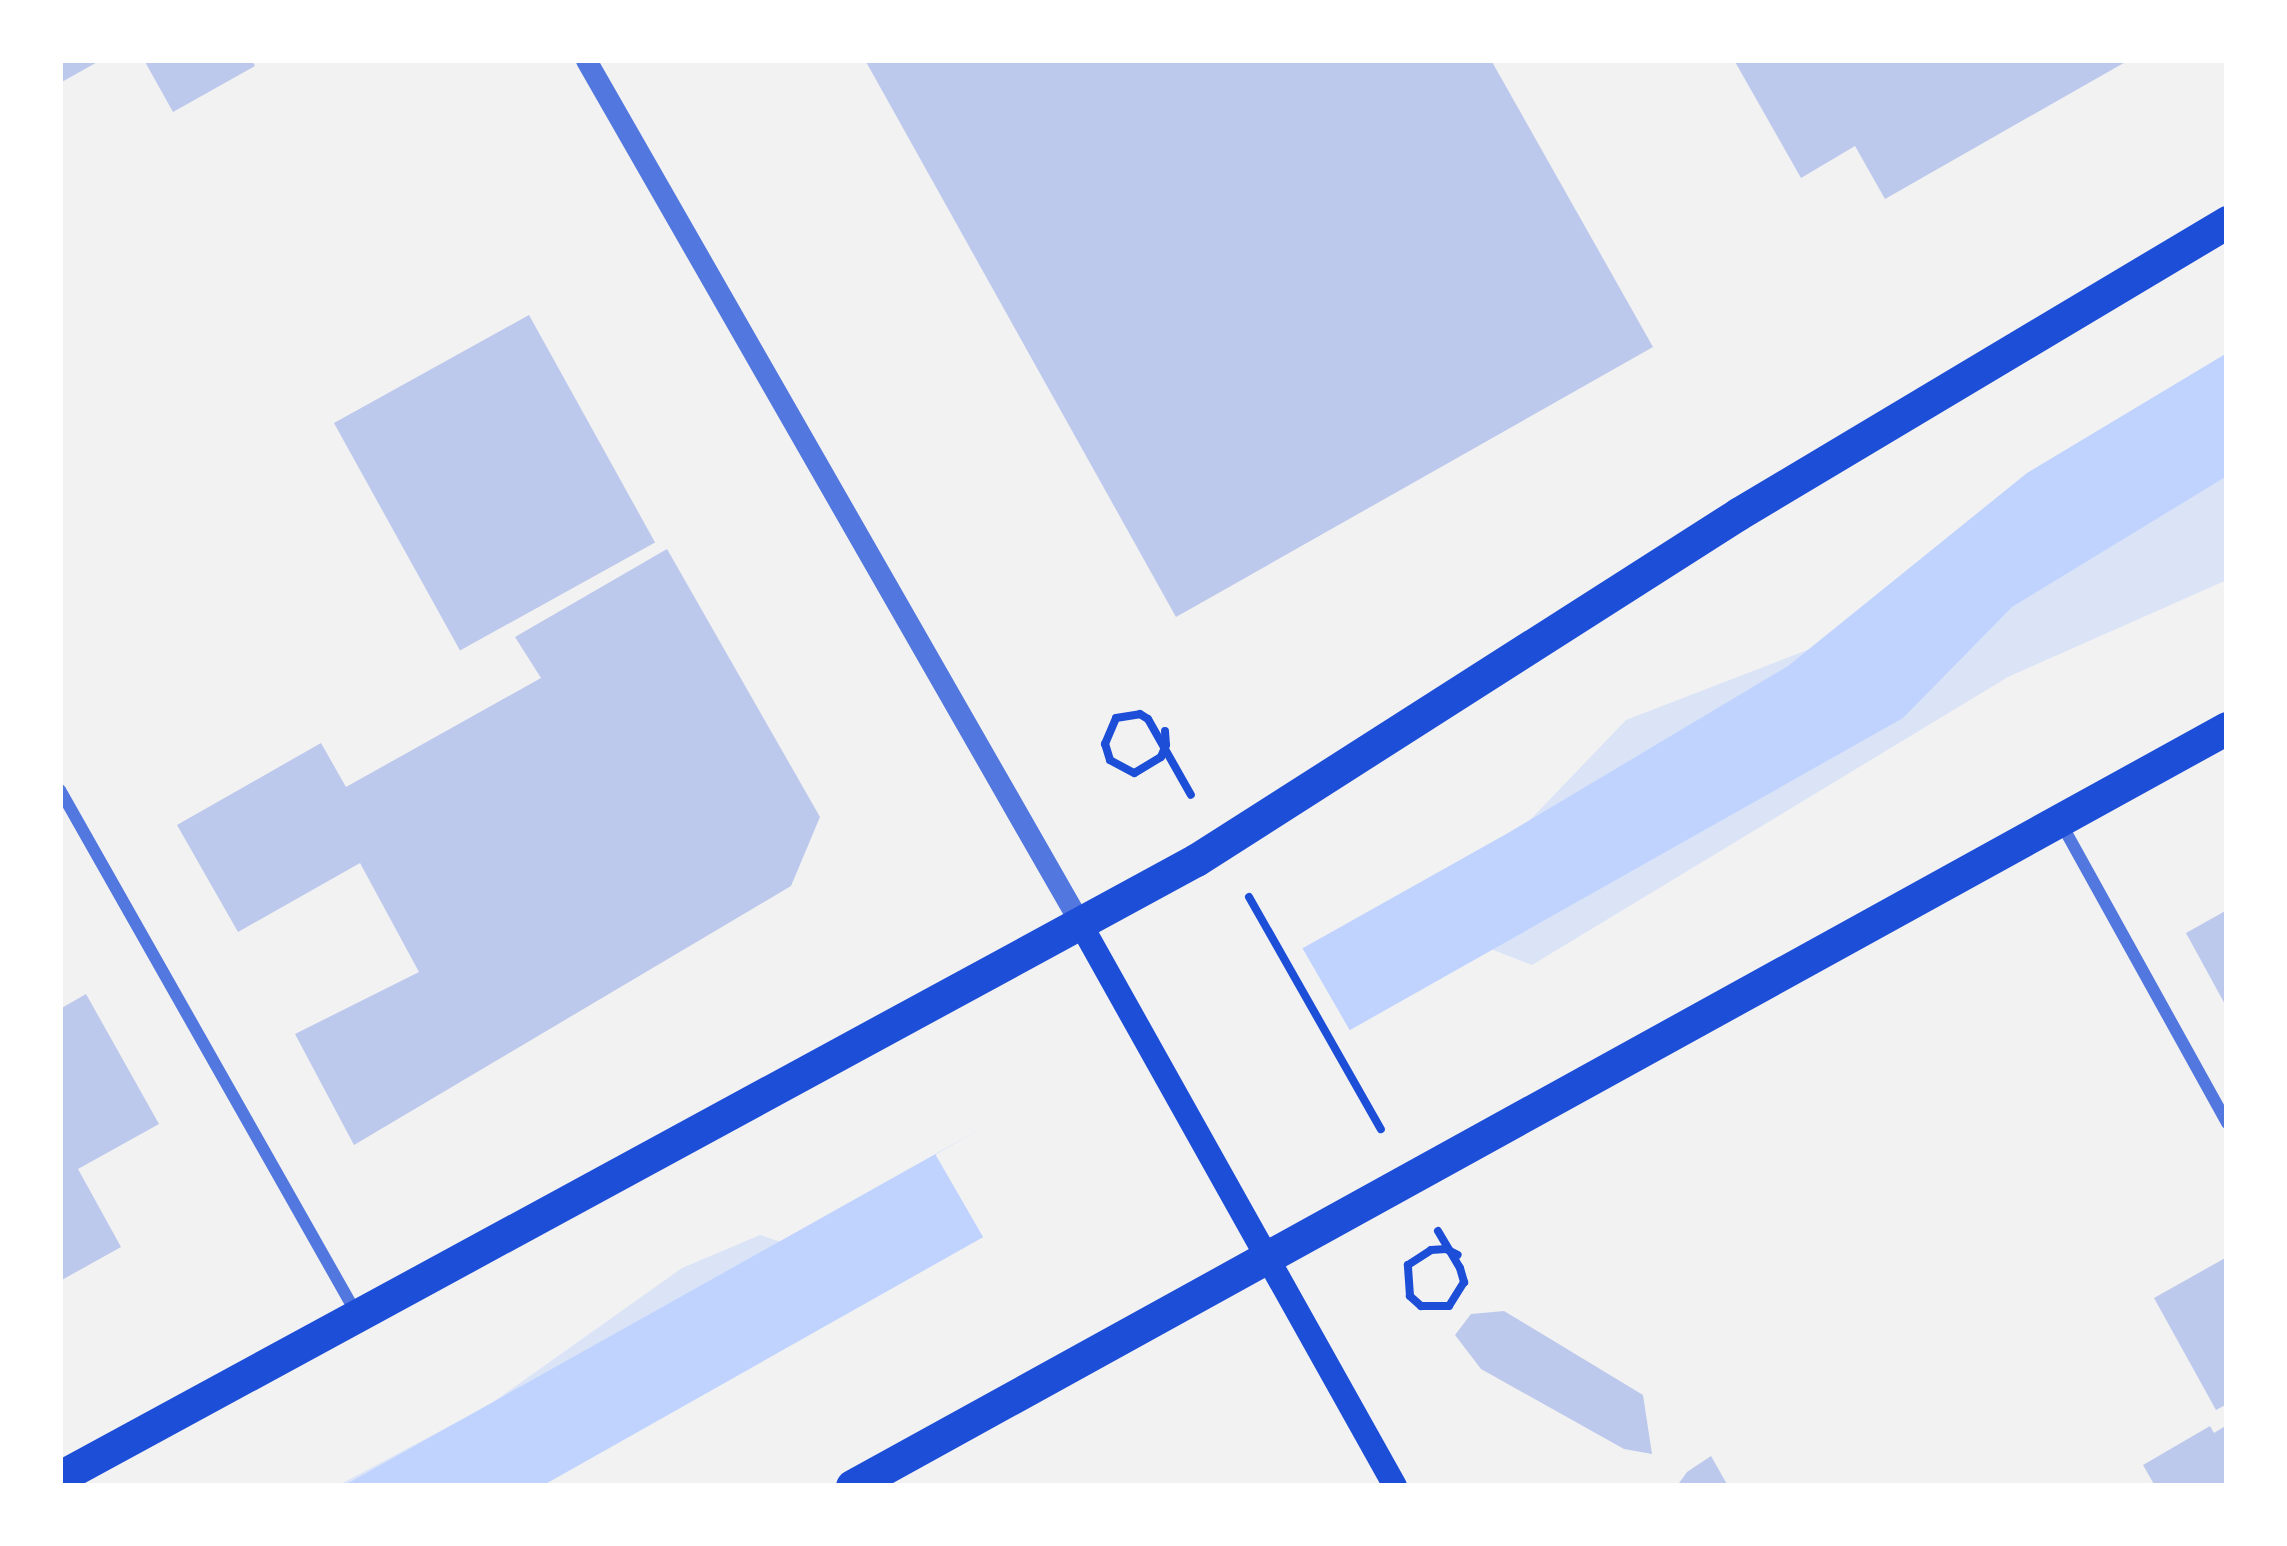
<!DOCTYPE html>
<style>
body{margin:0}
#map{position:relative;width:2287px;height:1546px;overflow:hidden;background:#f2f2f2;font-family:"Source Serif 4",serif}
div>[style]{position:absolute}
.green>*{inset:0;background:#dbe4f7}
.water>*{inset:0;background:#bfd3fe}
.pier>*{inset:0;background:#f2f2f2;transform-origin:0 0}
.building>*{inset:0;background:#bdc9ec;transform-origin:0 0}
.path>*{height:8px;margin:-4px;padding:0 4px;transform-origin:4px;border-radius:4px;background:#1d4ed8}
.minor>*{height:12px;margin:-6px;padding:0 6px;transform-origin:6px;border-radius:6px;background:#5277de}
.tertiary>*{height:21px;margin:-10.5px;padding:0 10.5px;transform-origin:10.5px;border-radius:10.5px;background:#5277de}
.secondary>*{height:24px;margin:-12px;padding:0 12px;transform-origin:12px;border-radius:12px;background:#1d4ed8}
.trunk>*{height:33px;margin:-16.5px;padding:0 16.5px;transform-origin:16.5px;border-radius:16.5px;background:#1d4ed8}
span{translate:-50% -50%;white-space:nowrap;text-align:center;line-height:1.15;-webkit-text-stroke:12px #fff;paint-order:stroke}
.frame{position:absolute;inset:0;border:63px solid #fff;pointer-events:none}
</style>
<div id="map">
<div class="green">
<div style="clip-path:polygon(2227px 413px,2227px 580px,2008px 677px,1532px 965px,1429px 925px,1626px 720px,1833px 640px)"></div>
<div style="clip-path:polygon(760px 1235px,826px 1256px,520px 1486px,337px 1486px,489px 1405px,682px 1268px)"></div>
</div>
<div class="water">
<div style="clip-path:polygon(2227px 353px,2227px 476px,2012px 607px,1903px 718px,542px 1486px,343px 1486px,1508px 833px,1788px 666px,2027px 473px)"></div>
</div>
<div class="pier">
<div style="left:1300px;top:944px;width:104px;height:421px;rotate:60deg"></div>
</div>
<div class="building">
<div style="clip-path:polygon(60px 60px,101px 60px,60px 83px)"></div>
<div style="clip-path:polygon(144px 60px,252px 60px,255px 66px,173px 112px)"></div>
<div style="clip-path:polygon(865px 60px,1491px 60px,1653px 347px,1176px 617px)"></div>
<div style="clip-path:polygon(1734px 60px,2129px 60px,1885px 199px,1855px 146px,1801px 178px)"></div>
<div style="left:529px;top:315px;width:260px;height:223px;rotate:61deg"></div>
<div style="clip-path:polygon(667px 549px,820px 817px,791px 886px,354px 1145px,295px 1034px,419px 972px,360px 863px,238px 932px,177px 825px,321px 743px,346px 787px,541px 678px,515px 637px)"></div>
<div style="clip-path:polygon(2227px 910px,2227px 1008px,2186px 933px)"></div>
<div style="clip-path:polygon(86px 994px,159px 1124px,78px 1169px,121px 1247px,60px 1281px,60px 1009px)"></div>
<div style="clip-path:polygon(2227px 1257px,2227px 1404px,2216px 1410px,2154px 1298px)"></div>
<div style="clip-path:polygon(1504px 1311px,1643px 1395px,1652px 1454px,1624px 1449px,1481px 1369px,1455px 1335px,1471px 1314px)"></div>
<div style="clip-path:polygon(2227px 1425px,2227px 1486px,2155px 1486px,2143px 1465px,2210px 1426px,2214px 1433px)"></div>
<div style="clip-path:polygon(1711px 1456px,1728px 1486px,1677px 1486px,1687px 1472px)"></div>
</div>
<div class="path">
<div style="left:1165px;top:731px;width:14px;rotate:86deg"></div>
<div style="left:1166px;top:745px;width:13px;rotate:113deg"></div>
<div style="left:1161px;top:757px;width:31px;rotate:149deg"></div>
<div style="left:1134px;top:773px;width:27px;rotate:-152deg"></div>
<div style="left:1110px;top:760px;width:17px;rotate:-107deg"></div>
<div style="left:1105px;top:744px;width:28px;rotate:-67deg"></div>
<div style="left:1116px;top:718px;width:24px;rotate:-9deg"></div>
<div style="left:1140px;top:714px;width:9px;rotate:32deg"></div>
<div style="left:1148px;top:719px;width:87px;rotate:60.5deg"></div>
<div style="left:1249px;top:897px;width:267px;rotate:60.4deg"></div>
<div style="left:1438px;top:1231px;width:43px;rotate:59.3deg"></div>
<div style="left:1460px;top:1268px;width:15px;rotate:74deg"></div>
<div style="left:1464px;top:1282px;width:28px;rotate:122deg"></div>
<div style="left:1449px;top:1306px;width:28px;rotate:180deg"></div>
<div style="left:1421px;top:1306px;width:15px;rotate:-138deg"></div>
<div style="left:1410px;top:1296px;width:31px;rotate:-94deg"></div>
<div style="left:1408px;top:1265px;width:27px;rotate:-33deg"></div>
<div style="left:1431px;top:1250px;width:15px;rotate:-4deg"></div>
<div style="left:1446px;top:1249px;width:13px;rotate:27deg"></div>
</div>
<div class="minor">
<div style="left:60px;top:790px;width:599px;rotate:60.48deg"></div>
<div style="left:2062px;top:825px;width:341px;rotate:61deg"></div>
</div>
<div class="tertiary">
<div style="left:586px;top:60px;width:994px;rotate:60.21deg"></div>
</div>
<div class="secondary">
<div style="left:1080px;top:923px;width:645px;rotate:60.77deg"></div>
</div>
<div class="trunk">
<div style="left:60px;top:1477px;width:1293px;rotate:-28.51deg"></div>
<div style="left:1196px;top:860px;width:643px;rotate:-32.55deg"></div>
<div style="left:1738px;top:514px;width:570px;rotate:-30.84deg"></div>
<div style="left:852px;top:1486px;width:1570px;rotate:-28.87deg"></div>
</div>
<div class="frame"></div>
</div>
